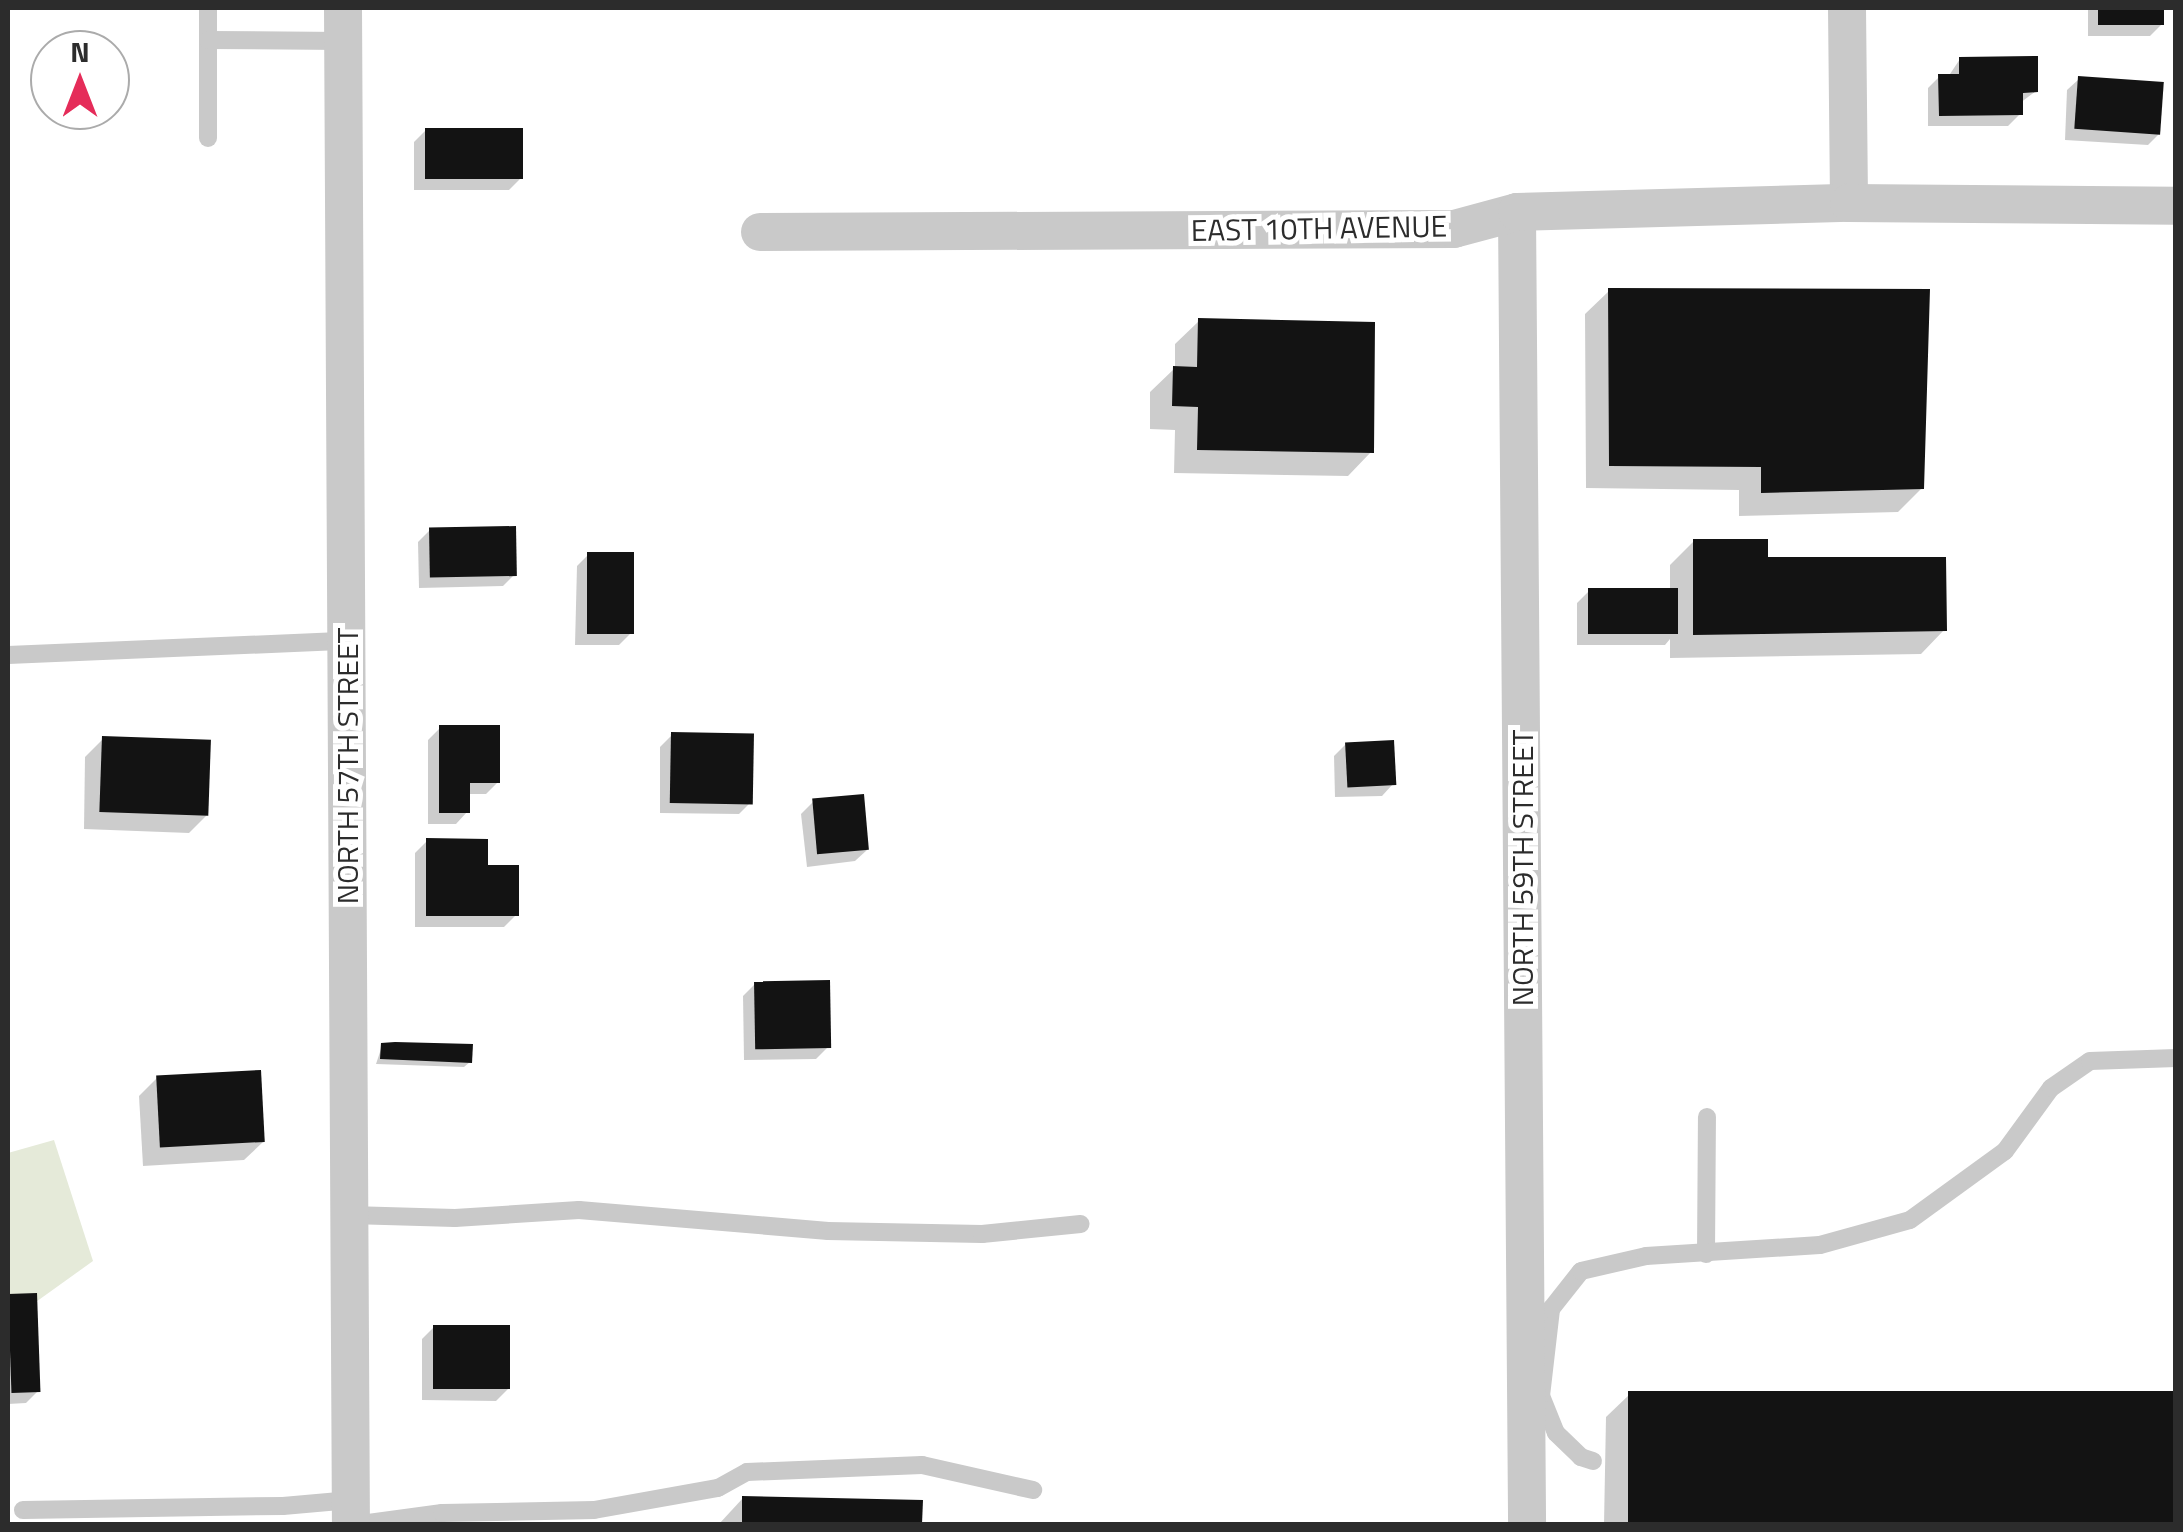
<!DOCTYPE html>
<style>
body{margin:0}
#map{position:relative;width:2183px;height:1532px;overflow:hidden;background:#fff;font-family:"Titillium Web",sans-serif}
div>[style]{position:absolute}
.green>*{inset:0;background:#e5ead9}
.shadow>*{inset:0;background:#0003}
.building>*{inset:0;background:#131313;transform-origin:0 0}
.lane>*{height:18px;margin:-9px;padding:0 9px;transform-origin:9px;border-radius:9px;background:#c9c9c9}
.street>*{height:38px;margin:-19px;padding:0 19px;transform-origin:19px;border-radius:19px;background:#c9c9c9}
span{translate:-50% -50%;white-space:nowrap;text-align:center;line-height:1.15;-webkit-text-stroke:10px #fff;paint-order:stroke}
.street-label{font-size:30px;color:#2c2c2c}
.frame{position:absolute;inset:0;border:10px solid #2c2c2c;pointer-events:none}
.north{position:absolute;left:30px;top:30px;width:100px;height:100px;box-sizing:border-box;background:#fff;border:2px solid #ababab;border-radius:50%;rotate:0deg;font-size:28px;font-weight:700;line-height:40px;text-align:center;color:#2c2c2c}
.north::after{content:'';display:block;margin:auto;width:35px;height:45px;background:#e52c59;clip-path:polygon(50% 0,100% 100%,50% 72%,0 100%)}
</style>
<div id="map">
<div class="green">
<div style="clip-path:polygon(54px 1140px,93px 1261px,8px 1322px,8px 1153px)"></div>
</div>
<div class="shadow">
<div style="clip-path:polygon(2088px 8px,2162px 8px,2162px 24px,2150px 36px,2088px 36px)"></div>
<div style="clip-path:polygon(1960px 59px,2036px 91px,2020px 103px,2020px 114px,2008px 126px,1928px 126px,1928px 88px,1939px 77px,1948px 77px)"></div>
<div style="clip-path:polygon(2079px 79px,2159px 134px,2148px 145px,2065px 140px,2067px 90px)"></div>
<div style="clip-path:polygon(426px 130px,521px 178px,509px 190px,414px 190px,414px 142px)"></div>
<div style="clip-path:polygon(1609px 291px,1922px 488px,1898px 512px,1739px 516px,1739px 490px,1586px 488px,1585px 314px)"></div>
<div style="clip-path:polygon(1199px 321px,1371px 452px,1348px 476px,1174px 473px,1175px 430px,1150px 429px,1150px 392px,1175px 368px,1175px 344px)"></div>
<div style="clip-path:polygon(430px 530px,514px 575px,503px 586px,419px 588px,418px 542px)"></div>
<div style="clip-path:polygon(1694px 541px,1766px 560px,1944px 630px,1921px 654px,1670px 658px,1670px 639px,1665px 645px,1577px 645px,1577px 603px,1589px 591px,1670px 590px,1670px 565px)"></div>
<div style="clip-path:polygon(588px 555px,631px 633px,619px 645px,575px 645px,577px 566px)"></div>
<div style="clip-path:polygon(440px 728px,498px 782px,486px 794px,467px 794px,467px 812px,456px 824px,428px 824px,428px 740px)"></div>
<div style="clip-path:polygon(672px 735px,751px 802px,739px 814px,660px 813px,660px 747px)"></div>
<div style="clip-path:polygon(103px 739px,207px 815px,189px 833px,84px 829px,85px 757px)"></div>
<div style="clip-path:polygon(1346px 744px,1393px 784px,1382px 796px,1335px 797px,1334px 756px)"></div>
<div style="clip-path:polygon(813px 802px,867px 850px,855px 861px,807px 867px,801px 814px)"></div>
<div style="clip-path:polygon(427px 841px,486px 867px,516px 915px,504px 927px,415px 927px,415px 853px)"></div>
<div style="clip-path:polygon(755px 984px,828px 1047px,816px 1059px,744px 1060px,743px 996px)"></div>
<div style="clip-path:polygon(382px 1046px,470px 1062px,464px 1067px,376px 1064px)"></div>
<div style="clip-path:polygon(157px 1078px,263px 1142px,244px 1160px,143px 1166px,139px 1096px)"></div>
<div style="clip-path:polygon(35px 1296px,38px 1391px,26px 1403px,8px 1404px,8px 1297px)"></div>
<div style="clip-path:polygon(434px 1327px,508px 1389px,496px 1401px,422px 1400px,422px 1339px)"></div>
<div style="clip-path:polygon(1630px 1394px,2176px 1395px,2176px 1524px,1604px 1524px,1606px 1417px)"></div>
<div style="clip-path:polygon(743px 1498px,920px 1502px,919px 1524px,719px 1524px)"></div>
</div>
<div class="building">
<div style="left:2098px;top:8px;width:66px;height:17px"></div>
<div style="clip-path:polygon(2038px 56px,2038px 92px,2023px 93px,2023px 115px,1939px 116px,1938px 74px,1959px 74px,1959px 57px)"></div>
<div style="left:2078px;top:76px;width:86px;height:53px;rotate:4deg"></div>
<div style="left:425px;top:128px;width:98px;height:51px"></div>
<div style="clip-path:polygon(1608px 288px,1930px 289px,1924px 489px,1761px 493px,1761px 467px,1609px 466px)"></div>
<div style="clip-path:polygon(1198px 318px,1375px 322px,1374px 453px,1197px 450px,1198px 407px,1172px 406px,1173px 366px,1197px 367px)"></div>
<div style="left:516px;top:526px;width:50px;height:87px;rotate:89deg"></div>
<div style="clip-path:polygon(1693px 539px,1768px 539px,1768px 557px,1946px 557px,1947px 631px,1693px 635px)"></div>
<div style="left:587px;top:552px;width:47px;height:82px"></div>
<div style="left:1588px;top:588px;width:90px;height:46px"></div>
<div style="clip-path:polygon(439px 725px,500px 725px,500px 783px,470px 783px,470px 813px,439px 813px)"></div>
<div style="left:671px;top:732px;width:83px;height:71px;rotate:1deg"></div>
<div style="left:102px;top:736px;width:109px;height:76px;rotate:2deg"></div>
<div style="left:1394px;top:740px;width:45px;height:49px;rotate:87deg"></div>
<div style="left:864px;top:794px;width:56px;height:52px;rotate:85deg"></div>
<div style="clip-path:polygon(426px 838px,488px 839px,488px 865px,519px 865px,519px 916px,426px 916px)"></div>
<div style="left:830px;top:980px;width:68px;height:76px;rotate:89deg"></div>
<div style="clip-path:polygon(395px 1042px,473px 1044px,472px 1063px,380px 1059px,381px 1043px)"></div>
<div style="left:261px;top:1070px;width:72px;height:105px;rotate:87deg"></div>
<div style="left:37px;top:1293px;width:99px;height:29px;rotate:88deg"></div>
<div style="left:433px;top:1325px;width:77px;height:64px"></div>
<div style="left:1628px;top:1391px;width:548px;height:133px"></div>
<div style="clip-path:polygon(742px 1496px,923px 1500px,922px 1524px,742px 1524px)"></div>
</div>
<div class="lane">
<div style="left:208px;top:8px;width:130px;rotate:90deg"></div>
<div style="left:208px;top:40px;width:135px;rotate:0.4deg"></div>
<div style="left:8px;top:655px;width:338px;rotate:-2.4deg"></div>
<div style="left:350px;top:1215px;width:105px;rotate:1.6deg"></div>
<div style="left:455px;top:1218px;width:124px;rotate:-3.7deg"></div>
<div style="left:579px;top:1210px;width:250px;rotate:4.8deg"></div>
<div style="left:828px;top:1231px;width:154px;rotate:1.1deg"></div>
<div style="left:982px;top:1234px;width:99px;rotate:-5.8deg"></div>
<div style="left:1706px;top:1254px;width:137px;rotate:-89.6deg"></div>
<div style="left:1593px;top:1461px;width:13px;rotate:-162deg"></div>
<div style="left:1581px;top:1457px;width:35px;rotate:-136deg"></div>
<div style="left:1556px;top:1433px;width:40px;rotate:-112deg"></div>
<div style="left:1541px;top:1396px;width:88px;rotate:-83.4deg"></div>
<div style="left:1551px;top:1309px;width:48px;rotate:-51.7deg"></div>
<div style="left:1581px;top:1271px;width:67px;rotate:-13deg"></div>
<div style="left:1646px;top:1256px;width:174px;rotate:-3.6deg"></div>
<div style="left:1820px;top:1245px;width:93px;rotate:-15.5deg"></div>
<div style="left:1910px;top:1220px;width:117px;rotate:-36deg"></div>
<div style="left:2005px;top:1151px;width:78px;rotate:-53.9deg"></div>
<div style="left:2051px;top:1088px;width:47px;rotate:-34.7deg"></div>
<div style="left:2090px;top:1061px;width:86px;rotate:-2deg"></div>
<div style="left:23px;top:1510px;width:260px;rotate:-0.9deg"></div>
<div style="left:283px;top:1506px;width:68px;rotate:-5deg"></div>
<div style="left:361px;top:1524px;width:82px;rotate:-7.7deg"></div>
<div style="left:442px;top:1513px;width:152px;rotate:-1.1deg"></div>
<div style="left:594px;top:1510px;width:126px;rotate:-10.1deg"></div>
<div style="left:718px;top:1488px;width:33px;rotate:-29deg"></div>
<div style="left:747px;top:1472px;width:175px;rotate:-2.3deg"></div>
<div style="left:922px;top:1465px;width:114px;rotate:12.7deg"></div>
</div>
<div class="street">
<div style="left:343px;top:8px;width:1516px;rotate:89.7deg"></div>
<div style="left:1847px;top:8px;width:195px;rotate:89.4deg"></div>
<div style="left:1517px;top:212px;width:1312px;rotate:89.56deg"></div>
<div style="left:760px;top:232px;width:694px;rotate:-0.25deg"></div>
<div style="left:1454px;top:229px;width:65px;rotate:-15.1deg"></div>
<div style="left:1517px;top:212px;width:332px;rotate:-1.6deg"></div>
<div style="left:1849px;top:203px;width:327px;rotate:0.5deg"></div>
</div>
<div class="street-label">
<span style="left:1319px;top:228px;rotate:-1deg">EAST 10TH AVENUE</span>
<span style="left:347px;top:766px;rotate:-90deg">NORTH 57TH STREET</span>
<span style="left:1522px;top:868px;rotate:-90deg">NORTH 59TH STREET</span>
</div>
<div class="frame"></div>
<div class="north">N</div>
</div>
